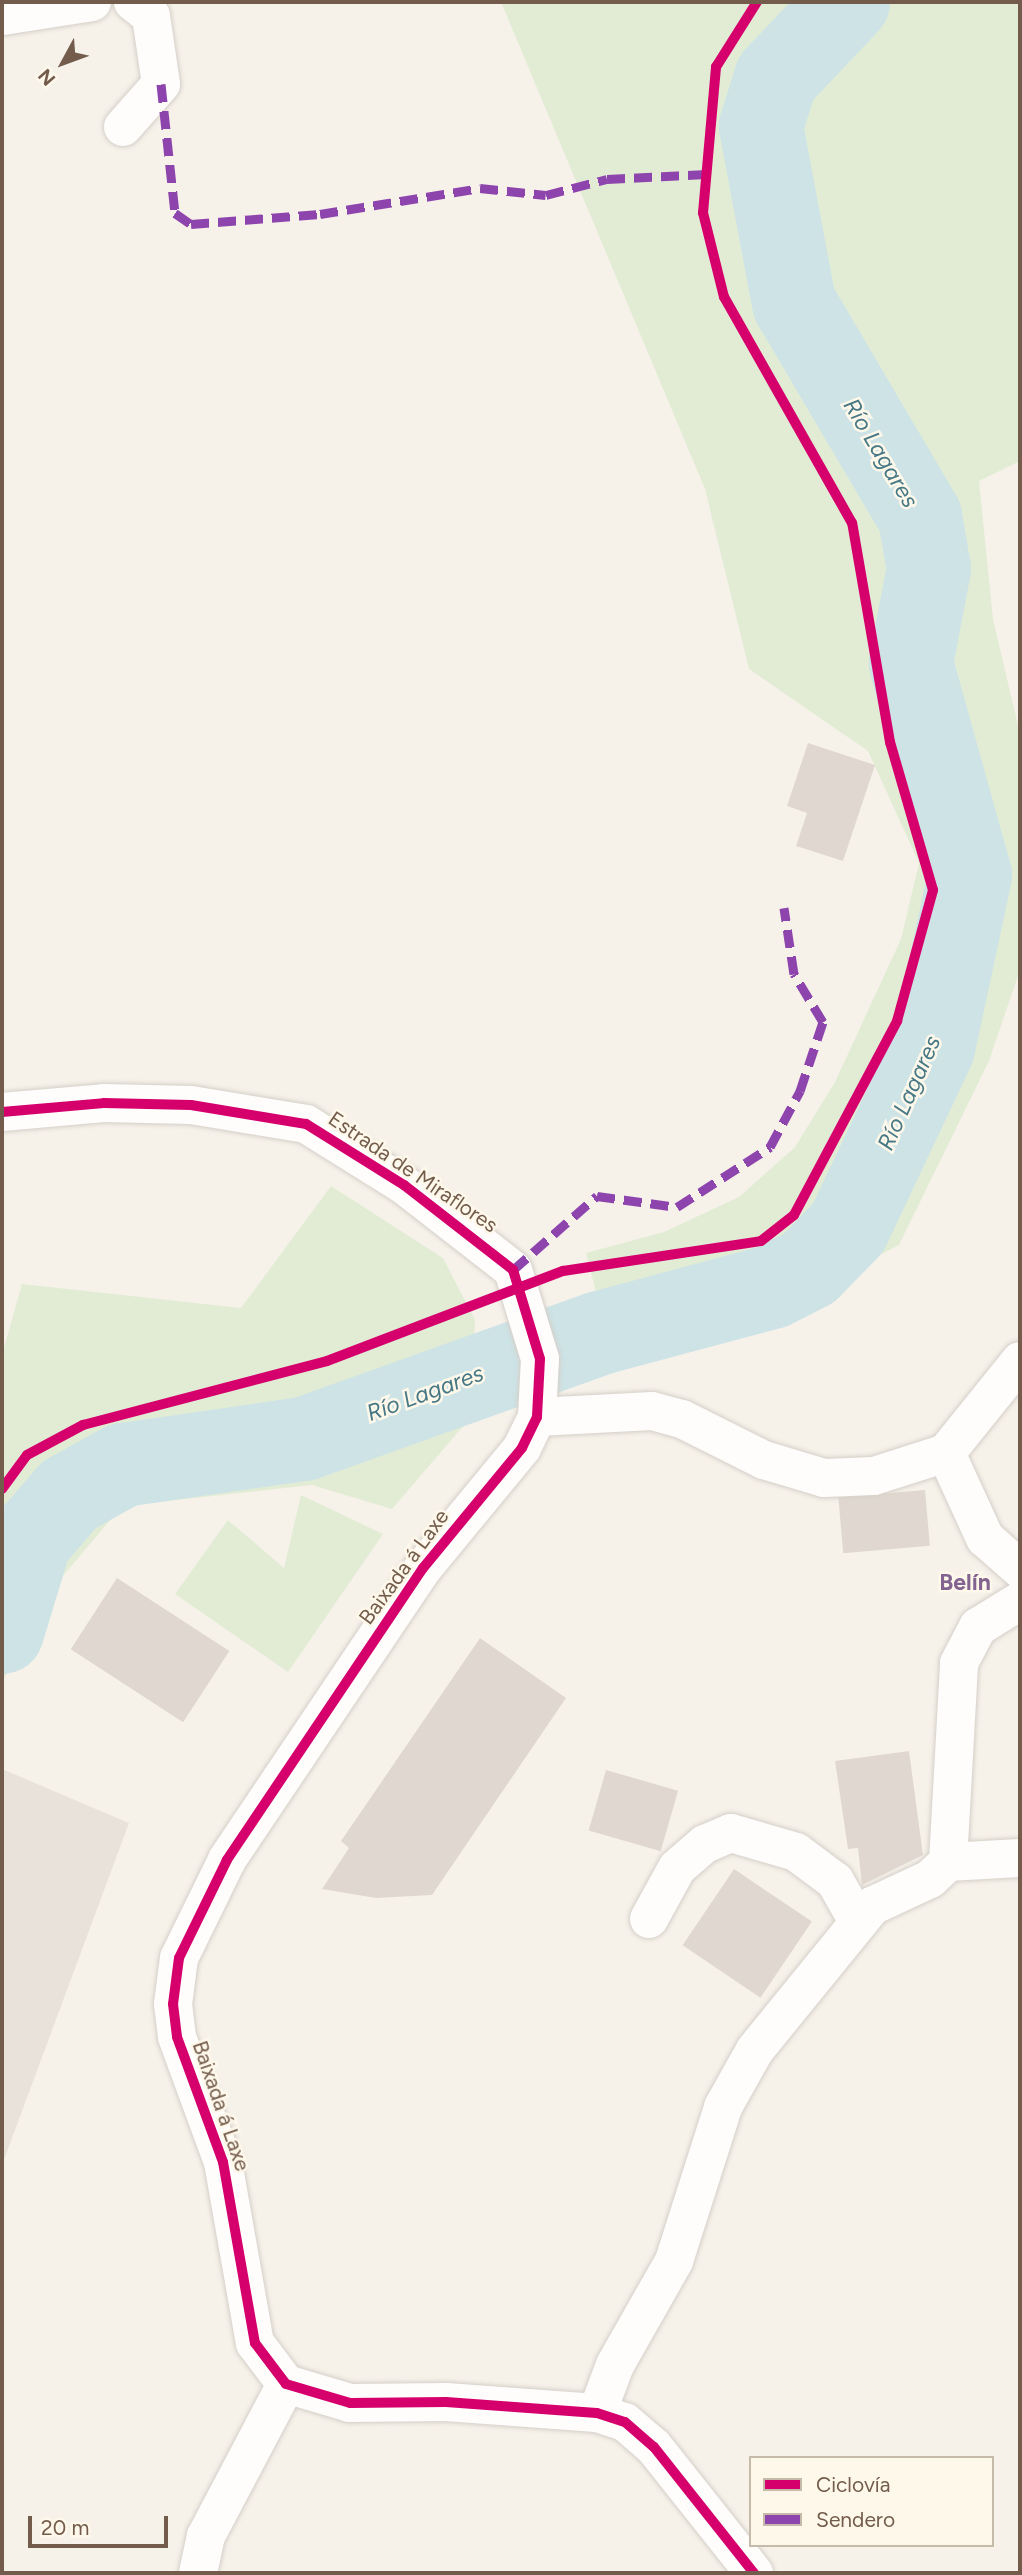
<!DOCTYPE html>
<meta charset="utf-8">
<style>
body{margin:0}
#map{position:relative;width:1022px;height:2575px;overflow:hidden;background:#f6f2ea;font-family:Figtree,sans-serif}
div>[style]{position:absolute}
.industrial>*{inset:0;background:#e8e2db}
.green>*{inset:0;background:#e2ecd5}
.river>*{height:84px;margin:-42px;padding:0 42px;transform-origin:42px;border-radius:42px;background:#cde3e6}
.building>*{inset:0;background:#e0d8d0;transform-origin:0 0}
.roads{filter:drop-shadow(0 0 2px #d5cfc8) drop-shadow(0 0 2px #d5cfc8)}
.street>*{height:38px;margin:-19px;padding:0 19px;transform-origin:19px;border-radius:19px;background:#fefdfc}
.quiet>*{height:9px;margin-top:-4.5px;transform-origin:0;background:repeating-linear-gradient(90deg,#8e44ad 0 18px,transparent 0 27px)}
.cycleway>*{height:10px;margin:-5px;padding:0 5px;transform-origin:5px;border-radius:5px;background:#d6006c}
span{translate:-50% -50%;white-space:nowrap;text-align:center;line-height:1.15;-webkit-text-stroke:5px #fef8eb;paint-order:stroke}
.street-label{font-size:21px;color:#735c4c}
.water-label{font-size:23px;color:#477885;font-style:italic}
.neighbourhood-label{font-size:23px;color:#83638f;font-weight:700}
.frame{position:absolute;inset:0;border:4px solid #735c4c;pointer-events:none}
.legend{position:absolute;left:749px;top:2456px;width:245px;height:91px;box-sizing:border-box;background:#fef8eb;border:2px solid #c6baab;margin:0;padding:9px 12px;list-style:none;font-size:21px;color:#735c4c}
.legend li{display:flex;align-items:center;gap:14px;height:35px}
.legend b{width:35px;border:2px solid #c6baab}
.north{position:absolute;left:28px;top:28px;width:70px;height:70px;-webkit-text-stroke:5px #fef8eb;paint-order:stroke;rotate:229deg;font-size:19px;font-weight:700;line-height:28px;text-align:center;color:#735c4c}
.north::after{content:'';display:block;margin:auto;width:24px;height:32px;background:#735c4c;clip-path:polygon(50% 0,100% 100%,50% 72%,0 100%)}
.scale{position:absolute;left:28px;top:2516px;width:140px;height:32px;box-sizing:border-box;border:4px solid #735c4c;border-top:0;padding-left:9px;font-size:21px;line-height:24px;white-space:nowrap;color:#735c4c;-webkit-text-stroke:5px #fef8eb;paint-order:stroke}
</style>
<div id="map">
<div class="industrial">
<div style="clip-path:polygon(2px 1769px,129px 1823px,2px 2165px)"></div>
</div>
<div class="green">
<div style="clip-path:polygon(501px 2px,1020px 2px,1020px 461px,979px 481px,993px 619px,1020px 734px,1020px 970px,989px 1061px,899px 1245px,752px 1321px,613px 1360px,586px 1253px,664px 1232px,739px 1197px,795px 1147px,835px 1082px,901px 939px,919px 863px,868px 751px,749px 669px,705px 489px)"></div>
<div style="clip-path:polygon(331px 1186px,443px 1258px,475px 1320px,471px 1417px,392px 1509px,312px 1485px,122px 1506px,62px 1577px,2px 1682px,2px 1355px,22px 1284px,241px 1308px)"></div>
<div style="clip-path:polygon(301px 1495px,383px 1534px,288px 1672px,175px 1594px,228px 1520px,284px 1568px)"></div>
</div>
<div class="river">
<div style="left:2px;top:1632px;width:96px;rotate:-73.1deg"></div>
<div style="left:30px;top:1540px;width:60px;rotate:-49.1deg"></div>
<div style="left:69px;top:1495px;width:62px;rotate:-29.1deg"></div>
<div style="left:123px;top:1465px;width:183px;rotate:-8.2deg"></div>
<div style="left:304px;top:1439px;width:314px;rotate:-19.7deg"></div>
<div style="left:600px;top:1333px;width:178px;rotate:-15deg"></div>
<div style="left:772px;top:1287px;width:42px;rotate:-27.2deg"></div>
<div style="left:809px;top:1268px;width:56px;rotate:-45.7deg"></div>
<div style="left:848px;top:1228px;width:199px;rotate:-64.7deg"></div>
<div style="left:933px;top:1048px;width:177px;rotate:-77.9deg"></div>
<div style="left:970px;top:875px;width:220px;rotate:-105.6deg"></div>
<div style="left:911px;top:663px;width:96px;rotate:-79.2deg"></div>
<div style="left:929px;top:569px;width:53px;rotate:-99.8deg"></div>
<div style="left:920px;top:517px;width:248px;rotate:-120.5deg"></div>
<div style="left:794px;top:303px;width:180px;rotate:-100.6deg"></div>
<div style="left:761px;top:126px;width:50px;rotate:-72.6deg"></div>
<div style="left:776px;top:78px;width:105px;rotate:-46.5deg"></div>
</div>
<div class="building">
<div style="clip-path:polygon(808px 743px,875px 765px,843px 861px,796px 846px,807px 813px,787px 806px)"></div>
<div style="left:925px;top:1490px;width:56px;height:87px;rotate:85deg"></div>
<div style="left:117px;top:1578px;width:134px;height:85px;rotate:33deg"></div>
<div style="clip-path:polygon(480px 1638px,566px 1698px,432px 1895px,376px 1898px,322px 1889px,349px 1848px,341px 1841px)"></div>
<div style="clip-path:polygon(909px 1751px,923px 1855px,862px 1885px,858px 1848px,848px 1849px,835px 1761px)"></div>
<div style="left:606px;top:1770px;width:75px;height:63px;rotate:16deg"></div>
<div style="left:734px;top:1869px;width:94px;height:92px;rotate:34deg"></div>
</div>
<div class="roads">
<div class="street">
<div style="left:2px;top:16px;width:91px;rotate:-8.8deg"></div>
<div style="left:123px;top:127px;width:57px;rotate:-48.5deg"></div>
<div style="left:161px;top:84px;width:69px;rotate:-98.4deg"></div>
<div style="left:151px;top:16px;width:23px;rotate:-142deg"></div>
<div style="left:2px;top:1112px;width:102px;rotate:-5deg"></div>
<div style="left:104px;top:1103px;width:87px;rotate:1.3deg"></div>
<div style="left:191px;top:1105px;width:117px;rotate:9.4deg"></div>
<div style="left:306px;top:1124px;width:115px;rotate:31.9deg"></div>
<div style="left:404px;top:1185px;width:138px;rotate:37.9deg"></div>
<div style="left:513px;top:1270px;width:93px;rotate:73.1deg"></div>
<div style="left:540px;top:1359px;width:58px;rotate:93deg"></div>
<div style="left:537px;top:1417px;width:34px;rotate:116deg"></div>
<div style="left:522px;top:1448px;width:156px;rotate:129.5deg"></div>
<div style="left:423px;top:1568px;width:352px;rotate:123.9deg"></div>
<div style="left:227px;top:1860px;width:109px;rotate:116.1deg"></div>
<div style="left:179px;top:1958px;width:46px;rotate:97.4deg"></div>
<div style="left:173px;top:2004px;width:33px;rotate:83deg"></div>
<div style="left:177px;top:2037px;width:133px;rotate:69.8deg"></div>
<div style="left:223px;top:2162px;width:184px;rotate:80deg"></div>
<div style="left:255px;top:2343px;width:51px;rotate:52.9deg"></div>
<div style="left:286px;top:2384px;width:67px;rotate:16.5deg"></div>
<div style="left:350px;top:2403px;width:96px;rotate:-0.6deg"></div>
<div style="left:446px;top:2402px;width:151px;rotate:4.2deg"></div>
<div style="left:597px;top:2413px;width:29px;rotate:18deg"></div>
<div style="left:625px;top:2422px;width:38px;rotate:41deg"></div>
<div style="left:654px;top:2447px;width:161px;rotate:51.6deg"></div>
<div style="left:537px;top:1417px;width:115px;rotate:-3deg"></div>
<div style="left:652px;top:1411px;width:31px;rotate:15deg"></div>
<div style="left:682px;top:1419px;width:92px;rotate:26.6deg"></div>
<div style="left:764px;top:1460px;width:63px;rotate:16.7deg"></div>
<div style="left:824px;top:1478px;width:50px;rotate:-2.3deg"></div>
<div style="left:874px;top:1476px;width:76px;rotate:-17.7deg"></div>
<div style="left:946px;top:1453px;width:118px;rotate:-51.2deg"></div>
<div style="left:946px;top:1453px;width:94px;rotate:65.4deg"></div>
<div style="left:985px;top:1538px;width:47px;rotate:41.5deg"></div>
<div style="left:948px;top:1862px;width:199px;rotate:-86.8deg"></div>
<div style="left:959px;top:1663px;width:41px;rotate:-62.2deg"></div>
<div style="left:978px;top:1627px;width:49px;rotate:-31.8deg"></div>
<div style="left:649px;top:1919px;width:58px;rotate:-61.2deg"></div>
<div style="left:677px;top:1868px;width:37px;rotate:-41deg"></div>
<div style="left:705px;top:1844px;width:28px;rotate:-23deg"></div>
<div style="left:731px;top:1833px;width:68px;rotate:16.3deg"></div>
<div style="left:796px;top:1852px;width:49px;rotate:36.6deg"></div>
<div style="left:835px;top:1881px;width:43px;rotate:60.4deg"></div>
<div style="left:597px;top:2413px;width:51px;rotate:-69.4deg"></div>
<div style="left:615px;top:2365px;width:120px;rotate:-60.4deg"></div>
<div style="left:674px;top:2261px;width:162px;rotate:-72.3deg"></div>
<div style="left:723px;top:2107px;width:65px;rotate:-60.7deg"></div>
<div style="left:755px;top:2050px;width:186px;rotate:-50.9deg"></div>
<div style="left:872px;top:1906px;width:64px;rotate:-25deg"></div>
<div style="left:930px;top:1879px;width:25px;rotate:-43deg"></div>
<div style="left:948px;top:1862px;width:72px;rotate:-3.2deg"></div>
<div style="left:198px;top:2573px;width:38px;rotate:-78deg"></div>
<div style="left:206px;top:2536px;width:172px;rotate:-62.2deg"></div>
</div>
</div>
<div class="quiet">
<div style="left:161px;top:84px;width:130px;rotate:83.8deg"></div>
<div style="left:175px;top:213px;width:19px;rotate:35deg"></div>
<div style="left:191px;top:224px;width:129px;rotate:-4.4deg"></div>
<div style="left:320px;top:214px;width:162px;rotate:-9.2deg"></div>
<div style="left:480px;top:188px;width:66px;rotate:6.1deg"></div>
<div style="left:546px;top:195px;width:63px;rotate:-14.7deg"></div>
<div style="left:607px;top:179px;width:98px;rotate:-2.9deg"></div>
<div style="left:513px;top:1270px;width:112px;rotate:-41.4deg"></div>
<div style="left:597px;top:1196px;width:81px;rotate:7.8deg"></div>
<div style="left:677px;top:1207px;width:111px;rotate:-32.8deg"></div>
<div style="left:770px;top:1147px;width:64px;rotate:-61.8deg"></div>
<div style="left:800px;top:1091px;width:73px;rotate:-71.6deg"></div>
<div style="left:823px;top:1022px;width:56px;rotate:-121.1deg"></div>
<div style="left:794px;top:974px;width:67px;rotate:-98.6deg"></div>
</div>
<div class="cycleway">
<div style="left:2px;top:1112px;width:102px;rotate:-5deg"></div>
<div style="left:104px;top:1103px;width:87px;rotate:1.3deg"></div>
<div style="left:191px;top:1105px;width:117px;rotate:9.4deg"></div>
<div style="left:306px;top:1124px;width:115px;rotate:31.9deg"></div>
<div style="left:404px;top:1185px;width:138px;rotate:37.9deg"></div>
<div style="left:513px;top:1270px;width:93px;rotate:73.1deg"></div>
<div style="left:540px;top:1359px;width:58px;rotate:93deg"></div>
<div style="left:537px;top:1417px;width:34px;rotate:116deg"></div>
<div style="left:522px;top:1448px;width:156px;rotate:129.5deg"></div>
<div style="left:423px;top:1568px;width:352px;rotate:123.9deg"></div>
<div style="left:227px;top:1860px;width:109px;rotate:116.1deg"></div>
<div style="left:179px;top:1958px;width:46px;rotate:97.4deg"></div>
<div style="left:173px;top:2004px;width:33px;rotate:83deg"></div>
<div style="left:177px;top:2037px;width:133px;rotate:69.8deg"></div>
<div style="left:223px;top:2162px;width:184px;rotate:80deg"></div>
<div style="left:255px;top:2343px;width:51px;rotate:52.9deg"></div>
<div style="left:286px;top:2384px;width:67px;rotate:16.5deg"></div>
<div style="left:350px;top:2403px;width:96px;rotate:-0.6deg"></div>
<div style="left:446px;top:2402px;width:151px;rotate:4.2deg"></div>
<div style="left:597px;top:2413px;width:29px;rotate:18deg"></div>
<div style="left:625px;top:2422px;width:38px;rotate:41deg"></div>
<div style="left:654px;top:2447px;width:161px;rotate:51.6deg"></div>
<div style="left:2px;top:1489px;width:42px;rotate:-53.7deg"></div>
<div style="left:27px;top:1455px;width:64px;rotate:-28.2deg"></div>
<div style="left:83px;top:1425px;width:252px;rotate:-14.7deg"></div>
<div style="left:327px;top:1361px;width:253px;rotate:-20.9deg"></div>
<div style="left:563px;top:1271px;width:200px;rotate:-8.6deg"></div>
<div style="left:761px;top:1241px;width:42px;rotate:-38.2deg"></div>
<div style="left:794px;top:1215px;width:220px;rotate:-62deg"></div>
<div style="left:897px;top:1021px;width:136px;rotate:-74.6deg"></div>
<div style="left:933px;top:890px;width:154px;rotate:-106.2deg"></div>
<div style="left:890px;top:742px;width:222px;rotate:-99.8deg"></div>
<div style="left:852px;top:523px;width:260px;rotate:-119.5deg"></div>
<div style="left:724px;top:297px;width:87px;rotate:-104deg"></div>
<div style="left:703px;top:213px;width:147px;rotate:-84.9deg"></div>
<div style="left:716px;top:67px;width:77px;rotate:-57.8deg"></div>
</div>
<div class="street-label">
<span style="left:413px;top:1172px;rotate:34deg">Estrada de Miraflores</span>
<span style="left:404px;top:1567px;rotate:-54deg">Baixada á Laxe</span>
<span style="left:221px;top:2106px;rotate:71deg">Baixada á Laxe</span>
</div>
<div class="water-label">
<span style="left:881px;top:453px;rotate:59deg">Río Lagares</span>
<span style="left:909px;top:1093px;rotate:-66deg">Río Lagares</span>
<span style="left:425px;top:1393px;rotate:-20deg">Río Lagares</span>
</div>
<div class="neighbourhood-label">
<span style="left:965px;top:1582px">Belín</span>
</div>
<div class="frame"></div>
<ul class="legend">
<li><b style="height:9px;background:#d6006c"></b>Ciclovía</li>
<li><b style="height:9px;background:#8e44ad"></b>Sendero</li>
</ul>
<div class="north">N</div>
<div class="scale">20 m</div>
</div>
